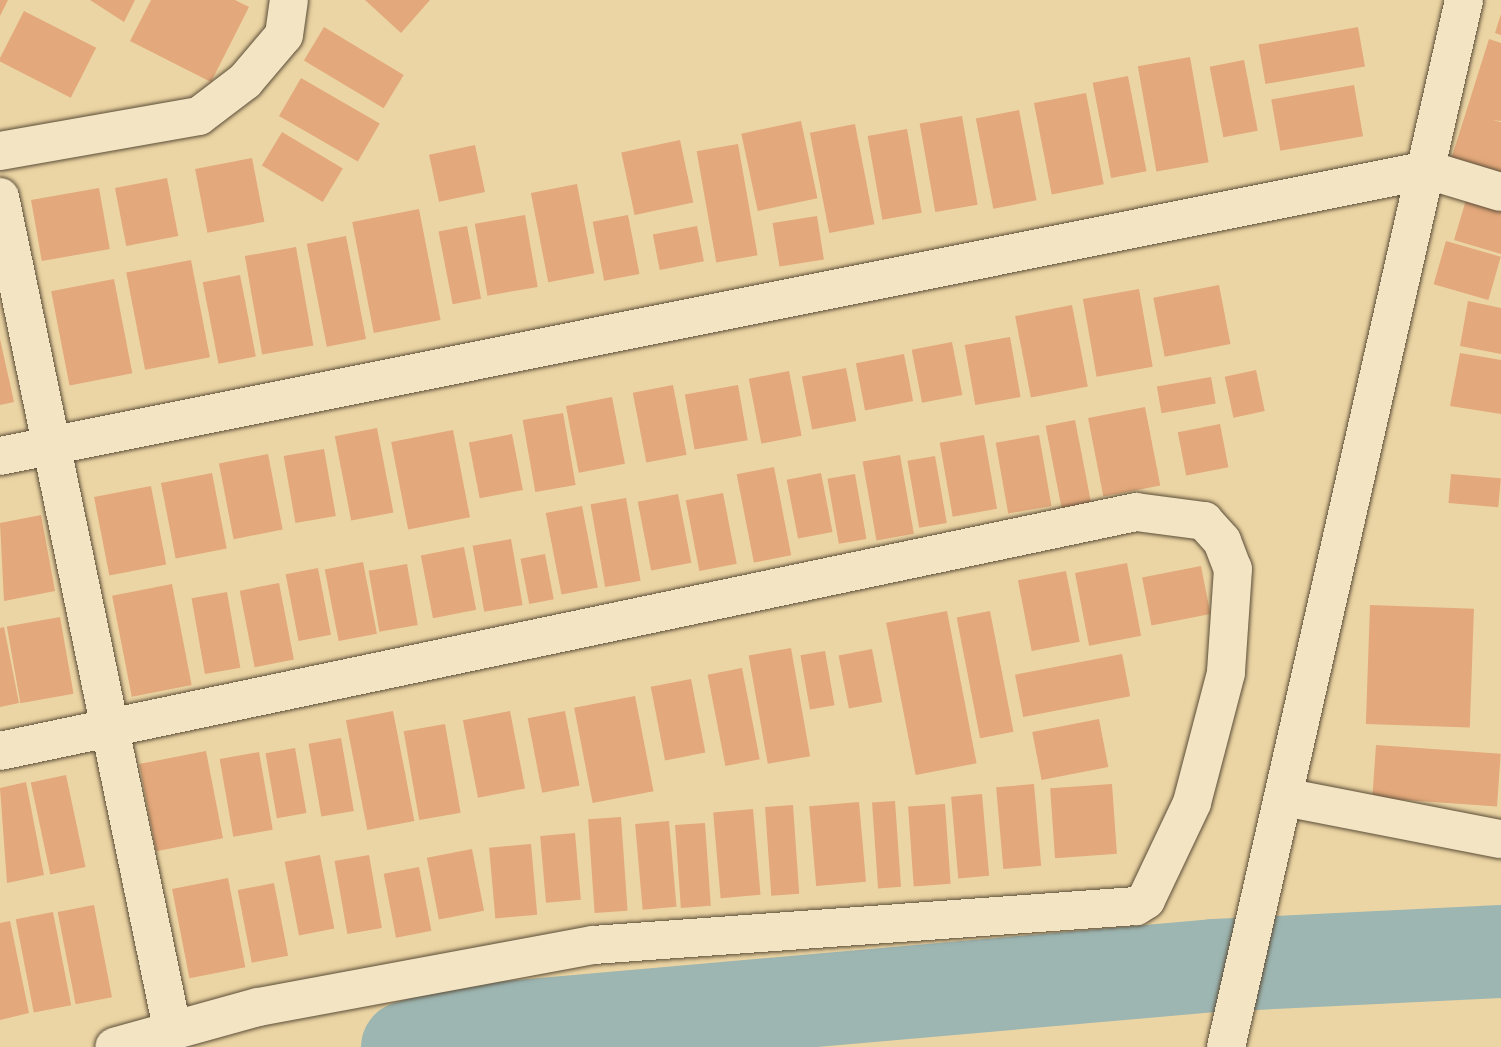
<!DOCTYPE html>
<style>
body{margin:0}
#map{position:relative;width:1501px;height:1047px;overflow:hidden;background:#ecd5a4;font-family:"Libre Caslon Text",serif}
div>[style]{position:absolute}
.river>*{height:93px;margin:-46.5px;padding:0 46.5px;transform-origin:46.5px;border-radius:46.5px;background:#9db6b2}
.building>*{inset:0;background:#e3a87b;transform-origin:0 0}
.roads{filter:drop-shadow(0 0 2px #5b4d38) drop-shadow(0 0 2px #5b4d38)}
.minor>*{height:38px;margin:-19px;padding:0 19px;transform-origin:19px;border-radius:19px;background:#f3e4c4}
span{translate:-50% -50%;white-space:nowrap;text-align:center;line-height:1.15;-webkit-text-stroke:5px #f3e4c4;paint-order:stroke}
</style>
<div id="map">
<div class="river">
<div style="left:407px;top:1047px;width:56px;rotate:-16.5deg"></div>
<div style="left:461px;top:1031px;width:756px;rotate:-5.01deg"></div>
<div style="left:1214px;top:965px;width:287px;rotate:-2.8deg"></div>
</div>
<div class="building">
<div style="clip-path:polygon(0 0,8px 0,0 16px)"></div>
<div style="clip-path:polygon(90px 0,135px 0,124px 22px)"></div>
<div style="clip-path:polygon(151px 0,235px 0,249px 7px,211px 82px,130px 41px)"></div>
<div style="clip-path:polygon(365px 0,430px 0,401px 33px)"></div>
<div style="left:24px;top:11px;width:81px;height:56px;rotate:27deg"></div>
<div style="clip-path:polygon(1501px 14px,1501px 35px,1495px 33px)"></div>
<div style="left:324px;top:27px;width:93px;height:39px;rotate:31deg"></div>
<div style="left:1358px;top:27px;width:40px;height:101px;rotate:80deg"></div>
<div style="clip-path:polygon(1489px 39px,1501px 43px,1501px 121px,1492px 120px,1501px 122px,1501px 184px,1448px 169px)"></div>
<div style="left:1190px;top:57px;width:107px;height:53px;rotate:80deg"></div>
<div style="left:1244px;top:60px;width:72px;height:35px;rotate:79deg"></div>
<div style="left:1128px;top:76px;width:97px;height:36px;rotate:79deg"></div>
<div style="left:301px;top:78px;width:91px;height:44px;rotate:30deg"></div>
<div style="left:1354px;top:85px;width:52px;height:84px;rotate:80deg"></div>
<div style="left:1086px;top:93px;width:93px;height:53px;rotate:79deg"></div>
<div style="left:1019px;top:110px;width:92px;height:44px;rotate:79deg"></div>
<div style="left:962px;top:116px;width:90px;height:43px;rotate:80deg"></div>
<div style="left:801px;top:121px;width:79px;height:61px;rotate:78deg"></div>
<div style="left:855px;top:124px;width:102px;height:46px;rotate:79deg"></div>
<div style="left:907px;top:129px;width:85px;height:40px;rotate:80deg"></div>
<div style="left:282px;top:132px;width:71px;height:39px;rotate:31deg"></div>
<div style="left:680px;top:140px;width:64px;height:60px;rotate:78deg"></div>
<div style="left:738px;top:144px;width:113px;height:42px;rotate:80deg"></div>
<div style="left:475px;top:145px;width:48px;height:47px;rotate:78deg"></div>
<div style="left:252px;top:158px;width:65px;height:58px;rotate:79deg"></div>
<div style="left:167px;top:178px;width:59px;height:53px;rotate:79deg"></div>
<div style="left:577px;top:184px;width:91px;height:47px;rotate:79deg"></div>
<div style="left:99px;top:188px;width:62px;height:69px;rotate:80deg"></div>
<div style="clip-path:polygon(1469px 190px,1501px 199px,1501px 254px,1454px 240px)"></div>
<div style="left:419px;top:209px;width:113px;height:68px;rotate:79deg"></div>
<div style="left:525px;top:215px;width:73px;height:51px;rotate:80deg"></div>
<div style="left:628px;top:215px;width:60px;height:36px;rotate:79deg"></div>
<div style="left:817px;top:216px;width:44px;height:45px;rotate:81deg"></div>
<div style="left:467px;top:226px;width:74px;height:29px;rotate:79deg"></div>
<div style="left:697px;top:226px;width:36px;height:45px;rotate:79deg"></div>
<div style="left:346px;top:236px;width:105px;height:40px;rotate:79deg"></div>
<div style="left:1446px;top:241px;width:57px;height:45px;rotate:16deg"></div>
<div style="left:296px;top:247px;width:100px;height:52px;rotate:80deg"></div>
<div style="left:191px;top:260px;width:99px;height:66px;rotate:79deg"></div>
<div style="left:240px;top:275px;width:83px;height:38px;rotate:79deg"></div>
<div style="left:114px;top:279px;width:96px;height:64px;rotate:79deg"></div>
<div style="left:1219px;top:285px;width:60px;height:67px;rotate:79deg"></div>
<div style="left:1139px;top:289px;width:79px;height:57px;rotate:80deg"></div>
<div style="clip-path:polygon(1468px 301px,1501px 308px,1501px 354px,1460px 346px)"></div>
<div style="left:1072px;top:305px;width:83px;height:58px;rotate:79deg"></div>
<div style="left:1010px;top:337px;width:61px;height:46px;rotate:80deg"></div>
<div style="clip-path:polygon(0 339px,14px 402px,0 405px)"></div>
<div style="left:952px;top:342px;width:54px;height:41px;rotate:79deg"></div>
<div style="clip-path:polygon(1460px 353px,1501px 360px,1501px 414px,1450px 406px)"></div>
<div style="left:904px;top:354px;width:48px;height:49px;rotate:79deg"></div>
<div style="left:846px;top:368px;width:54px;height:45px;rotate:79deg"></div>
<div style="left:1256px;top:370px;width:42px;height:32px;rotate:78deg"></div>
<div style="left:789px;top:371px;width:66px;height:41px;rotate:79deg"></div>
<div style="left:1211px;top:377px;width:27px;height:55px;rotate:80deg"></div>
<div style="left:673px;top:385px;width:71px;height:41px;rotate:79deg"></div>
<div style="left:738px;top:385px;width:56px;height:54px;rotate:80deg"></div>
<div style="left:612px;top:397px;width:68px;height:47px;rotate:79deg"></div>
<div style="left:1145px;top:407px;width:80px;height:58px;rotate:79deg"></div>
<div style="left:563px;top:413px;width:73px;height:41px;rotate:80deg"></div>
<div style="left:1075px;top:420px;width:86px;height:30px;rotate:79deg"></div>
<div style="left:1220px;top:424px;width:44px;height:43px;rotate:79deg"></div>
<div style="left:377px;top:428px;width:86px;height:43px;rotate:79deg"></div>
<div style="left:453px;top:430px;width:89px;height:63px;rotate:79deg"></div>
<div style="left:512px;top:434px;width:57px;height:44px;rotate:79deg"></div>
<div style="left:984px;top:435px;width:75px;height:45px;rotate:80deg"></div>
<div style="left:1039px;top:435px;width:72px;height:44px;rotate:80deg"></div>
<div style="left:324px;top:449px;width:68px;height:41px;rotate:80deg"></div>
<div style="left:268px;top:454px;width:77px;height:50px;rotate:79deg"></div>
<div style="left:900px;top:455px;width:80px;height:38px;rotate:80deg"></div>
<div style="left:935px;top:456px;width:68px;height:28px;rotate:80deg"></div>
<div style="left:774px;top:467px;width:90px;height:38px;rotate:79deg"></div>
<div style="left:212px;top:473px;width:77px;height:52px;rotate:79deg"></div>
<div style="left:821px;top:473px;width:60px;height:35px;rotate:79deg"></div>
<div style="left:855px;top:474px;width:66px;height:28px;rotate:80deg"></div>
<div style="left:1451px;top:474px;width:50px;height:29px;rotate:5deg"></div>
<div style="left:151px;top:486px;width:80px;height:58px;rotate:79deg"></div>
<div style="left:723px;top:493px;width:72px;height:38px;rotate:79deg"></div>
<div style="left:678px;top:494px;width:70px;height:41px;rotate:79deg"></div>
<div style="left:626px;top:498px;width:84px;height:36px;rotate:80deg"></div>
<div style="left:582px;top:506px;width:83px;height:37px;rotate:79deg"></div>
<div style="clip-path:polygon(41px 515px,55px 591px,4px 601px,0 523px)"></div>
<div style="left:511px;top:539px;width:67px;height:39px;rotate:80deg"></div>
<div style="left:464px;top:547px;width:64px;height:44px;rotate:79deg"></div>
<div style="left:545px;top:554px;width:46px;height:25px;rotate:79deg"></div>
<div style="left:363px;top:562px;width:73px;height:39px;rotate:79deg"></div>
<div style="left:1127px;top:563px;width:74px;height:53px;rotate:79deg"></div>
<div style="left:407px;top:564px;width:62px;height:39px;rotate:80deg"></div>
<div style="left:1201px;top:566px;width:49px;height:60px;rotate:79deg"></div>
<div style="left:318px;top:568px;width:68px;height:33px;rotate:79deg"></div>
<div style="left:1066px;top:571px;width:72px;height:49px;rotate:79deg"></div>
<div style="left:279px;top:583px;width:78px;height:40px;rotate:79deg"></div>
<div style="left:172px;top:584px;width:103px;height:61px;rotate:79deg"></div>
<div style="left:227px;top:592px;width:77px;height:36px;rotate:80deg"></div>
<div style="left:1370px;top:605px;width:104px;height:119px;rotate:2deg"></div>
<div style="left:947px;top:611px;width:155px;height:62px;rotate:79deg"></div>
<div style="left:990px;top:611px;width:123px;height:34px;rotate:79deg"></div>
<div style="left:60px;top:617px;width:78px;height:54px;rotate:80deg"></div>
<div style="clip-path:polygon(4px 627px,19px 703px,0 707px,0 628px)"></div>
<div style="left:791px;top:648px;width:110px;height:43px;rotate:80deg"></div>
<div style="left:872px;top:649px;width:54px;height:34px;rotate:79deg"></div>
<div style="left:825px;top:651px;width:55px;height:25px;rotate:80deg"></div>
<div style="left:1122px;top:654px;width:43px;height:109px;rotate:79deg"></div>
<div style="left:742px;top:668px;width:93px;height:35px;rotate:79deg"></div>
<div style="left:691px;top:679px;width:75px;height:41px;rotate:79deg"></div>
<div style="left:635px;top:696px;width:97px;height:62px;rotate:79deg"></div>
<div style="left:393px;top:711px;width:112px;height:48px;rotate:79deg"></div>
<div style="left:510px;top:711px;width:79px;height:48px;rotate:79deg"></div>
<div style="left:565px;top:711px;width:76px;height:38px;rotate:79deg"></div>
<div style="left:1099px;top:719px;width:49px;height:68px;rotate:79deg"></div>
<div style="left:445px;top:724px;width:90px;height:42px;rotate:80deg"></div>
<div style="left:341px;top:738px;width:74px;height:33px;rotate:80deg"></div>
<div style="left:1376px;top:745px;width:125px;height:53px;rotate:4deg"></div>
<div style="left:295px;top:748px;width:66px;height:30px;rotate:80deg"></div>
<div style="left:206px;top:751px;width:89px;height:68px;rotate:79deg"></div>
<div style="left:259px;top:752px;width:79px;height:40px;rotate:80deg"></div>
<div style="left:66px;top:775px;width:94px;height:36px;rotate:78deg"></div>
<div style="clip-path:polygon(26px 782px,44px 875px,7px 883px,0 788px)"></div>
<div style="left:1034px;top:784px;width:82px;height:38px;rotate:85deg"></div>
<div style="left:1112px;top:784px;width:70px;height:62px;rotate:86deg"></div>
<div style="left:982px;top:794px;width:82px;height:31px;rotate:85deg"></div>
<div style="left:895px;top:801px;width:86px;height:23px;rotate:86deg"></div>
<div style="left:859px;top:802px;width:80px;height:50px;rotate:85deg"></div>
<div style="left:945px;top:804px;width:80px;height:37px;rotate:86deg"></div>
<div style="left:793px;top:805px;width:89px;height:28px;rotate:86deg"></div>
<div style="left:753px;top:809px;width:86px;height:40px;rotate:85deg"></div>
<div style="left:621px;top:817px;width:94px;height:33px;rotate:86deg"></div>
<div style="left:669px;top:821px;width:86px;height:34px;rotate:85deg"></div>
<div style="left:705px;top:823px;width:83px;height:30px;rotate:86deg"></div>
<div style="left:575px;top:833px;width:67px;height:35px;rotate:85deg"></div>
<div style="left:531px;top:844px;width:71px;height:42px;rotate:85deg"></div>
<div style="left:472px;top:849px;width:63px;height:46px;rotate:79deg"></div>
<div style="left:320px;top:855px;width:75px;height:36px;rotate:79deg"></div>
<div style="left:369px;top:855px;width:74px;height:35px;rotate:80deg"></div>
<div style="left:419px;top:867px;width:65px;height:36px;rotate:79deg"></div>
<div style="left:228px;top:878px;width:91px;height:57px;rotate:79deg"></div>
<div style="left:274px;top:883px;width:74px;height:37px;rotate:79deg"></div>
<div style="left:94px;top:905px;width:94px;height:37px;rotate:79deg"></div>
<div style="left:53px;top:912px;width:95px;height:38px;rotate:79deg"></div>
<div style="clip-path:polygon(10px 921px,29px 1013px,0 1020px,0 923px)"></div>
</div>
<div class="roads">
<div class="minor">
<div style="left:0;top:151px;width:202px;rotate:-10deg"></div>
<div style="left:199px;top:116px;width:58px;rotate:-37.3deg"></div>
<div style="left:245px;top:81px;width:60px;rotate:-49.7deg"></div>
<div style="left:284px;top:35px;width:35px;rotate:-82deg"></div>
<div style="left:0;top:197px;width:849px;rotate:78.31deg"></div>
<div style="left:0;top:456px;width:1456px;rotate:-11.33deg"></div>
<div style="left:1428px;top:170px;width:76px;rotate:16.8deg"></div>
<div style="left:0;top:751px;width:1161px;rotate:-11.88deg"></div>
<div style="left:1136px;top:512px;width:69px;rotate:7.5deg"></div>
<div style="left:1204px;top:521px;width:27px;rotate:48deg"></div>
<div style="left:1222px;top:541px;width:30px;rotate:69deg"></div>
<div style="left:1233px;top:569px;width:104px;rotate:93.9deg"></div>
<div style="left:1226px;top:673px;width:134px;rotate:104.7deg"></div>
<div style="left:1192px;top:803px;width:107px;rotate:115.4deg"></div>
<div style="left:1146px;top:900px;width:12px;rotate:149deg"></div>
<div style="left:1136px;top:906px;width:544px;rotate:175.89deg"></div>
<div style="left:593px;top:945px;width:341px;rotate:169.5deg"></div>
<div style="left:258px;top:1007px;width:149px;rotate:164.5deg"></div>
<div style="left:1284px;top:797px;width:221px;rotate:11deg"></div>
<div style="left:1226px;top:1047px;width:1074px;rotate:-77.19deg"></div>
</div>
</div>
</div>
